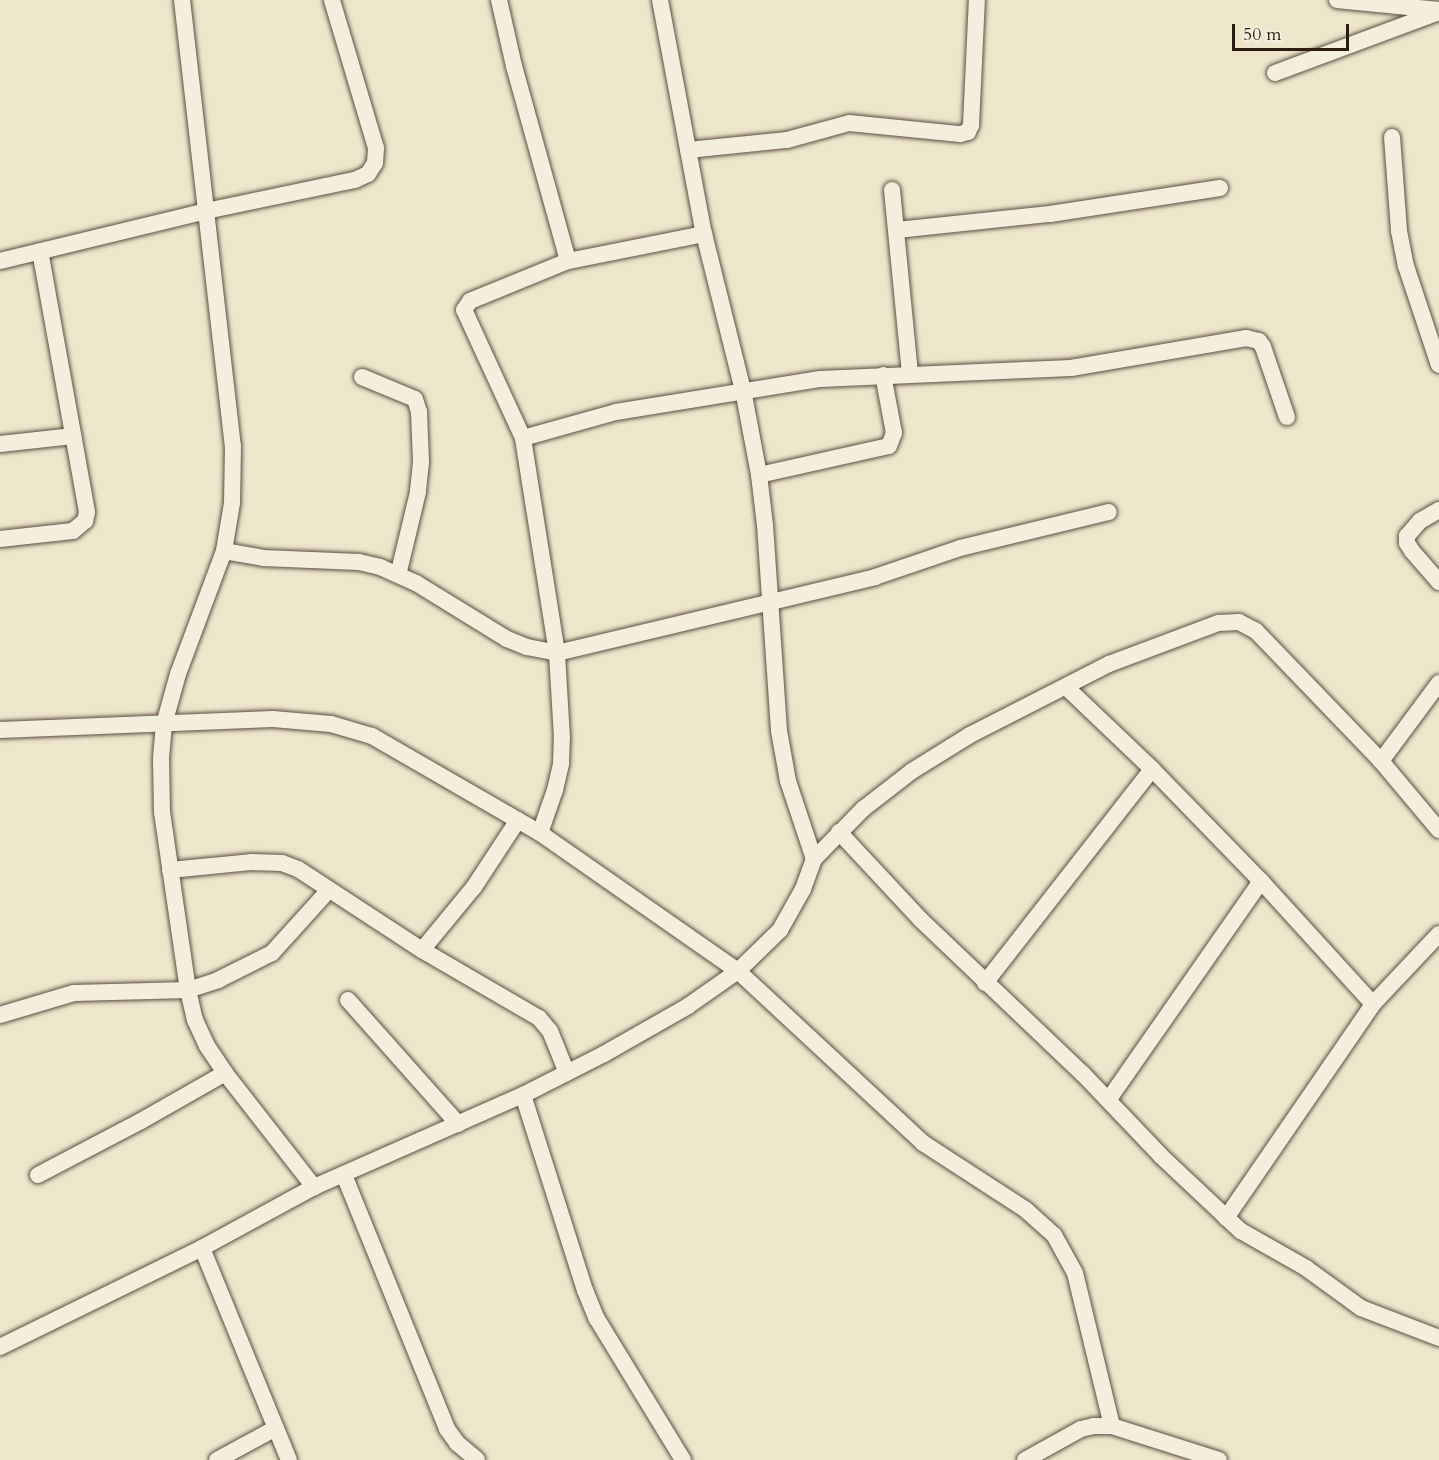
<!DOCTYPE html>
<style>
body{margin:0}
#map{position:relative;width:1439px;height:1460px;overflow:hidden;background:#eee6cb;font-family:Cardo,serif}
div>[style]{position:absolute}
.roads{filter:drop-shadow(0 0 2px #5c4e40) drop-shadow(0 0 2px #5c4e40)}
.street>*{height:16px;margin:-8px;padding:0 8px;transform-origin:8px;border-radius:8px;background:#f4efdd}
span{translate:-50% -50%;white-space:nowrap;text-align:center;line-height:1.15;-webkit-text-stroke:6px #f4efdd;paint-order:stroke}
.scale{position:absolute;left:1232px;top:24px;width:117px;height:27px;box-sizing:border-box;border:3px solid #2c1c12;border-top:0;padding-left:8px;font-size:18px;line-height:21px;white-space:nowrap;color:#2c1c12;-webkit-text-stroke:4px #f4efdd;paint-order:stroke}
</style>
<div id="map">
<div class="roads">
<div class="street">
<div style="left:182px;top:0;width:449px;rotate:83.5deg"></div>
<div style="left:233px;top:446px;width:57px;rotate:91deg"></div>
<div style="left:232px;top:503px;width:49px;rotate:99.5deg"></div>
<div style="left:224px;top:551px;width:131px;rotate:110.5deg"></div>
<div style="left:178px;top:674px;width:52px;rotate:105.6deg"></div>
<div style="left:164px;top:724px;width:35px;rotate:95deg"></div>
<div style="left:161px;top:759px;width:53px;rotate:88.9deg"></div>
<div style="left:162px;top:812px;width:180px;rotate:81.7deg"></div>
<div style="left:188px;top:990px;width:31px;rotate:77deg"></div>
<div style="left:195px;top:1020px;width:29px;rotate:65deg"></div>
<div style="left:207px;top:1046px;width:32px;rotate:56deg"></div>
<div style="left:225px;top:1073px;width:145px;rotate:52deg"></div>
<div style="left:499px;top:0;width:68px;rotate:77.2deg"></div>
<div style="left:514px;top:66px;width:202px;rotate:74.5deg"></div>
<div style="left:660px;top:0;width:238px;rotate:79.4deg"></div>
<div style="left:704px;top:234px;width:161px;rotate:76deg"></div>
<div style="left:743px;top:390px;width:86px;rotate:79.3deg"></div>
<div style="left:759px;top:475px;width:50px;rotate:83.2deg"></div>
<div style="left:765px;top:525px;width:206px;rotate:86.1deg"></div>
<div style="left:779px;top:731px;width:51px;rotate:79.8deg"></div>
<div style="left:788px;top:781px;width:82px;rotate:71.6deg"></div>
<div style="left:1337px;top:0;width:102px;rotate:5.6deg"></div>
<div style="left:1275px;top:73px;width:175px;rotate:-20.4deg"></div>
<div style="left:1392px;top:137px;width:94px;rotate:85.7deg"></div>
<div style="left:1399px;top:231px;width:36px;rotate:79deg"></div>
<div style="left:1406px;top:266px;width:104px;rotate:71.6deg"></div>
<div style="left:688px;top:150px;width:100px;rotate:-5.8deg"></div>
<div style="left:787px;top:140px;width:64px;rotate:-15.3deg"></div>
<div style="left:849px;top:123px;width:112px;rotate:5.7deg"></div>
<div style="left:960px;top:134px;width:8px;rotate:-14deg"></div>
<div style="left:968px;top:132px;width:8px;rotate:-67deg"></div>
<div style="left:971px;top:125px;width:125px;rotate:-87.3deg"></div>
<div style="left:892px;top:190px;width:184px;rotate:84.4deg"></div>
<div style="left:897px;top:230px;width:154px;rotate:-6deg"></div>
<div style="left:1050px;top:214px;width:172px;rotate:-8.7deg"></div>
<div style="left:0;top:261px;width:212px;rotate:-13.6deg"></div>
<div style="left:206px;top:211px;width:152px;rotate:-11.8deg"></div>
<div style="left:355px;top:180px;width:14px;rotate:-25deg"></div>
<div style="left:368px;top:174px;width:13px;rotate:-58deg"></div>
<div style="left:375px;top:163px;width:15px;rotate:-86deg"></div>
<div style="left:376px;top:148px;width:154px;rotate:-106.6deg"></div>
<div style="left:362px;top:377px;width:57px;rotate:22.5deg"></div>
<div style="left:415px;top:399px;width:14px;rotate:73deg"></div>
<div style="left:419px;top:412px;width:50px;rotate:87.7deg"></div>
<div style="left:421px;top:462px;width:30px;rotate:96deg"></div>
<div style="left:418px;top:492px;width:85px;rotate:103.5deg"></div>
<div style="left:523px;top:438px;width:97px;rotate:-15.6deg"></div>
<div style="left:616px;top:412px;width:207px;rotate:-9.2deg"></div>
<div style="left:820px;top:379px;width:251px;rotate:-2.5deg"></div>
<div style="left:1071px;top:368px;width:178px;rotate:-9.7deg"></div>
<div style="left:1246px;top:338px;width:13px;rotate:13deg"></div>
<div style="left:1259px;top:341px;width:7px;rotate:56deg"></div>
<div style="left:1263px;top:347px;width:74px;rotate:71.1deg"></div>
<div style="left:0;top:444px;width:74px;rotate:-6.2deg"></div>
<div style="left:759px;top:475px;width:133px;rotate:-12.6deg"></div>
<div style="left:889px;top:446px;width:14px;rotate:-69deg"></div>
<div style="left:894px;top:433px;width:59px;rotate:-100.7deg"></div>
<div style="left:1439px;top:510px;width:22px;rotate:150deg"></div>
<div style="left:1420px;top:521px;width:20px;rotate:131deg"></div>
<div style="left:1407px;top:536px;width:7px;rotate:90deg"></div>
<div style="left:1407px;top:543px;width:9px;rotate:58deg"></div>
<div style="left:1412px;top:551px;width:41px;rotate:48.9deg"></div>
<div style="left:0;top:539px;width:73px;rotate:-6.3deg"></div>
<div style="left:73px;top:531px;width:16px;rotate:-40deg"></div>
<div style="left:85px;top:521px;width:9px;rotate:-77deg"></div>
<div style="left:87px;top:512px;width:265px;rotate:-100.2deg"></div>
<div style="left:224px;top:551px;width:40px;rotate:10deg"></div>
<div style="left:263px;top:558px;width:96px;rotate:2.4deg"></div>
<div style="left:359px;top:562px;width:22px;rotate:13deg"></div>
<div style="left:380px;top:567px;width:39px;rotate:24deg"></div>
<div style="left:416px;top:583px;width:107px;rotate:31.6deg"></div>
<div style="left:507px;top:639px;width:22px;rotate:22deg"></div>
<div style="left:527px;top:647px;width:31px;rotate:11deg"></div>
<div style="left:557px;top:653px;width:327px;rotate:-13.4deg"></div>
<div style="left:875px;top:577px;width:90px;rotate:-18.8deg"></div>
<div style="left:960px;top:548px;width:153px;rotate:-13.6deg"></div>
<div style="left:1066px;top:687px;width:119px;rotate:43.6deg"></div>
<div style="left:1152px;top:769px;width:156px;rotate:45.8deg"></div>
<div style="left:1261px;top:881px;width:166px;rotate:47.7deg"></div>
<div style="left:0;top:730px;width:273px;rotate:-2.3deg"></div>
<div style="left:273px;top:719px;width:58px;rotate:4.9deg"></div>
<div style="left:331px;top:724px;width:43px;rotate:16.3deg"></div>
<div style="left:372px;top:736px;width:194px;rotate:30deg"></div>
<div style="left:540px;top:833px;width:241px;rotate:34.9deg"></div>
<div style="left:738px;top:971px;width:253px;rotate:42.9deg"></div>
<div style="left:923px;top:1143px;width:123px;rotate:33deg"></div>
<div style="left:1026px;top:1210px;width:38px;rotate:42deg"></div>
<div style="left:1054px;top:1235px;width:43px;rotate:61.1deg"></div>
<div style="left:1075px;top:1273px;width:157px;rotate:76.4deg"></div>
<div style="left:1381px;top:761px;width:97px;rotate:-53.4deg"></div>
<div style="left:839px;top:832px;width:119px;rotate:47deg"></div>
<div style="left:920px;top:919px;width:225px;rotate:43.6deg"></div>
<div style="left:1083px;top:1074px;width:113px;rotate:46.4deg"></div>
<div style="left:1161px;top:1156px;width:110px;rotate:43.2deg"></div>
<div style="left:1241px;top:1231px;width:75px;rotate:29.6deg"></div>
<div style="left:1306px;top:1268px;width:68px;rotate:36deg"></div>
<div style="left:1361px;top:1308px;width:84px;rotate:21deg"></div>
<div style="left:540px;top:833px;width:46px;rotate:-70.8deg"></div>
<div style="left:555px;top:790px;width:28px;rotate:-77deg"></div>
<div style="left:561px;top:763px;width:25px;rotate:-88deg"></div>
<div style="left:562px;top:738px;width:85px;rotate:-93.4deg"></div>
<div style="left:557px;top:653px;width:218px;rotate:-99deg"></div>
<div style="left:523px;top:438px;width:141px;rotate:-114.7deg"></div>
<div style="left:464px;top:310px;width:11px;rotate:-56deg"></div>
<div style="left:470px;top:301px;width:106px;rotate:-22.2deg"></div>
<div style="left:568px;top:261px;width:139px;rotate:-11.2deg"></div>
<div style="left:170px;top:870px;width:81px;rotate:-5.6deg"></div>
<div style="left:251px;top:862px;width:31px;rotate:2deg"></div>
<div style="left:282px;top:863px;width:17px;rotate:21deg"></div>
<div style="left:298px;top:869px;width:148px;rotate:33.2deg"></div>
<div style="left:422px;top:950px;width:135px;rotate:30.2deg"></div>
<div style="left:539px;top:1018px;width:17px;rotate:50deg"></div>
<div style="left:550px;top:1031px;width:45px;rotate:68deg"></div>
<div style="left:422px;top:950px;width:82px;rotate:-50.5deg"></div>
<div style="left:474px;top:887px;width:80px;rotate:-56.7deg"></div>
<div style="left:985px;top:983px;width:271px;rotate:-52deg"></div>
<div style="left:348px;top:1000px;width:166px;rotate:48.4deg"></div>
<div style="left:0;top:1015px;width:77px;rotate:-16.6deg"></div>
<div style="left:74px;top:993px;width:114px;rotate:-1.5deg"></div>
<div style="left:188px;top:990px;width:32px;rotate:-18deg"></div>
<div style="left:218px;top:980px;width:60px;rotate:-26.6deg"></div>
<div style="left:272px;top:953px;width:85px;rotate:-47.9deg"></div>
<div style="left:523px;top:1095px;width:205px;rotate:72.4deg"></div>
<div style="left:585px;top:1290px;width:31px;rotate:68deg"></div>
<div style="left:597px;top:1319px;width:165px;rotate:58.6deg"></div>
<div style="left:1109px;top:1099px;width:266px;rotate:-55.1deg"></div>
<div style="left:38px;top:1175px;width:116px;rotate:-27.7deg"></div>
<div style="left:141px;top:1121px;width:97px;rotate:-29.7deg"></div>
<div style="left:344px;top:1175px;width:274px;rotate:67.9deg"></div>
<div style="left:447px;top:1429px;width:17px;rotate:54deg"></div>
<div style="left:457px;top:1443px;width:26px;rotate:40deg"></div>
<div style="left:1226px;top:1218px;width:260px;rotate:-55.5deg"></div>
<div style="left:1373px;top:1004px;width:96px;rotate:-46.7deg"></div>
<div style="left:202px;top:1248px;width:229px;rotate:67.7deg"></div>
<div style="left:0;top:1347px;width:225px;rotate:-26.1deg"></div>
<div style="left:202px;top:1248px;width:128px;rotate:-28.6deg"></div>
<div style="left:314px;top:1187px;width:228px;rotate:-23.8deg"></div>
<div style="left:523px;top:1095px;width:91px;rotate:-26.8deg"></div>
<div style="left:604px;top:1054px;width:97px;rotate:-29.7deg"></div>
<div style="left:688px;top:1006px;width:61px;rotate:-35deg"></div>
<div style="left:738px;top:971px;width:59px;rotate:-44.3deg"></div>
<div style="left:780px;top:930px;width:47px;rotate:-60.7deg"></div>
<div style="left:803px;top:889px;width:32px;rotate:-70deg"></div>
<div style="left:814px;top:859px;width:70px;rotate:-45.6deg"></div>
<div style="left:863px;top:809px;width:62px;rotate:-37.8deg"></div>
<div style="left:912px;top:771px;width:68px;rotate:-31.8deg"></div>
<div style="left:970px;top:735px;width:156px;rotate:-27.1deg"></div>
<div style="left:1109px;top:664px;width:116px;rotate:-20.6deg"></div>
<div style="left:1218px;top:623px;width:21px;rotate:-3deg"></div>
<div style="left:1239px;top:622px;width:19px;rotate:28deg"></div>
<div style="left:1256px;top:631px;width:180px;rotate:46.1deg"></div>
<div style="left:1381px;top:761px;width:90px;rotate:50deg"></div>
<div style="left:217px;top:1460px;width:67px;rotate:-28.5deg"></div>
<div style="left:1025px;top:1460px;width:64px;rotate:-29deg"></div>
<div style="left:1081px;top:1429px;width:13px;rotate:-13deg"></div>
<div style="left:1094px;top:1426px;width:18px"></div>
<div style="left:1112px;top:1426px;width:112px;rotate:17.6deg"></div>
</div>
</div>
<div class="scale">50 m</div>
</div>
